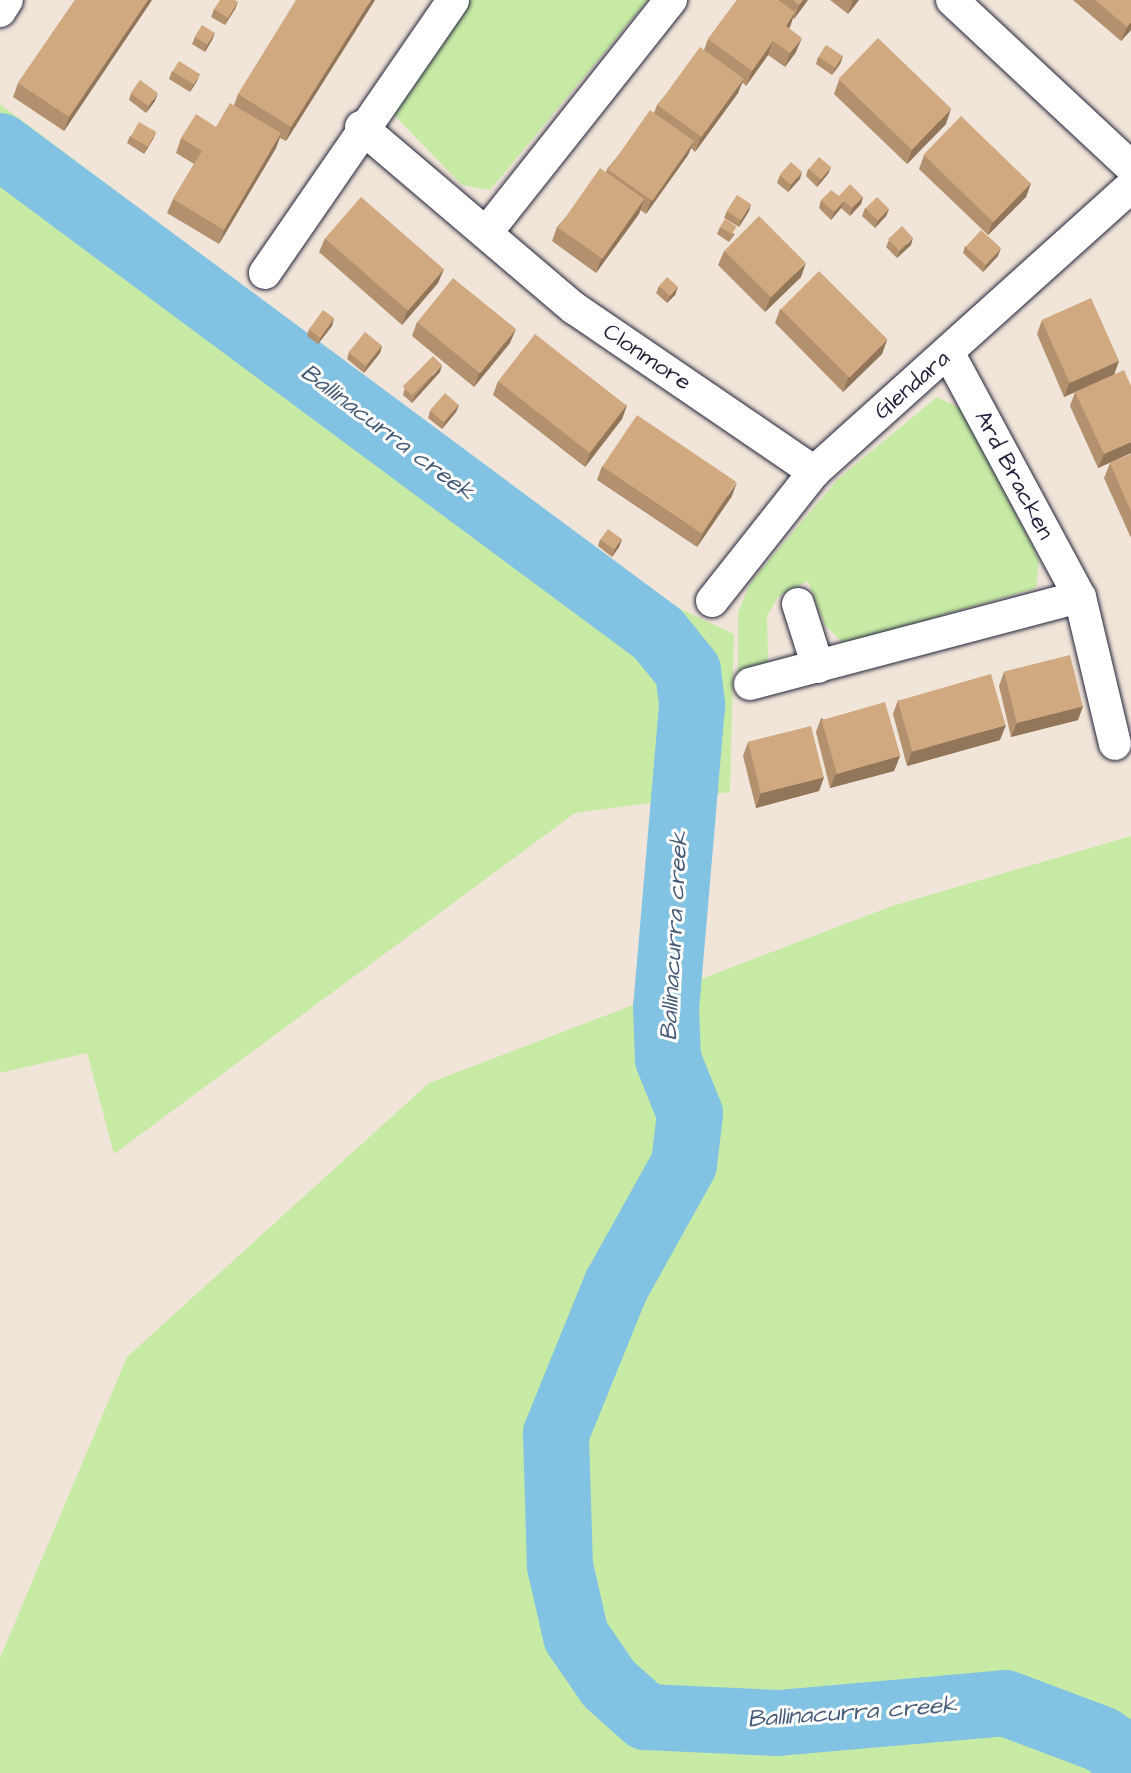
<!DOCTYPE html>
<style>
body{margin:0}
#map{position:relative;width:1131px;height:1773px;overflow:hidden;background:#f1e5d9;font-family:"Architects Daughter",sans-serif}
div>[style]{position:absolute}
.green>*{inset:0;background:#c7eba5}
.river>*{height:66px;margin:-33px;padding:0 33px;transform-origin:33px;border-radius:33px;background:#82c3e3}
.roads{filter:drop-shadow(0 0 2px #22223b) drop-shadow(0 0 2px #22223b)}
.minor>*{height:32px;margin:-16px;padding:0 16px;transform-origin:16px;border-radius:16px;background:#fff}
.wall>*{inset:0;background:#b3916f}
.shaded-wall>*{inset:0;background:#92765a}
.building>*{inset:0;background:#d0a981;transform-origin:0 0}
span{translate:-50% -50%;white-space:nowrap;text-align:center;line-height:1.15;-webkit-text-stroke:6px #fff;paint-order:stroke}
.street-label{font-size:23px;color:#22223b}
.water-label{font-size:24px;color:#445a76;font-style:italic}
</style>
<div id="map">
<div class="green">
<div style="clip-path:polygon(471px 0,648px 0,490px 190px,462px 185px,395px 116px,395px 101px)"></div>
<div style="clip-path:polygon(0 104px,659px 599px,734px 634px,730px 792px,575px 813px,114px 1154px,87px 1053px,0 1073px)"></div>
<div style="clip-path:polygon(937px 397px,962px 409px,1039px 559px,1036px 588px,844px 644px,825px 625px,808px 581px,778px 597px,767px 616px,768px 663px,738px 676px,738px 613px,750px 583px,838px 479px)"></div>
<div style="clip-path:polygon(1131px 836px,1131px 1773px,0 1773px,0 1658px,127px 1357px,429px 1083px,892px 906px)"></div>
</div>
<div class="river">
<div style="left:0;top:146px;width:819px;rotate:36.56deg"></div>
<div style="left:658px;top:634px;width:48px;rotate:51deg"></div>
<div style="left:688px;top:671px;width:35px;rotate:83deg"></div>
<div style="left:692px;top:706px;width:302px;rotate:94.9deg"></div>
<div style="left:666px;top:1007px;width:52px;rotate:87.8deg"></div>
<div style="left:668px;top:1059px;width:59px;rotate:68.2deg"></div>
<div style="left:690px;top:1114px;width:50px;rotate:96.8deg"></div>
<div style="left:684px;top:1164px;width:140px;rotate:119.1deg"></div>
<div style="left:616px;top:1286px;width:160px;rotate:112.1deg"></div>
<div style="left:556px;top:1434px;width:132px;rotate:88.3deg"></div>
<div style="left:560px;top:1566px;width:72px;rotate:77.1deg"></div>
<div style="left:576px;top:1636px;width:58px;rotate:55.5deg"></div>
<div style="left:609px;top:1684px;width:50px;rotate:41.7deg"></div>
<div style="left:646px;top:1717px;width:132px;rotate:2.6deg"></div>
<div style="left:778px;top:1723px;width:228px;rotate:-5deg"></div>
<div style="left:1005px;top:1703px;width:103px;rotate:20.6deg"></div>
<div style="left:1101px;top:1739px;width:36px;rotate:34deg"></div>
</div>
<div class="roads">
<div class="minor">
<div style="left:952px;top:0;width:245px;rotate:43deg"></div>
<div style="left:0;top:11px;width:13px;rotate:-58deg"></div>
<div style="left:361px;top:127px;width:280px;rotate:40.4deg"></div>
<div style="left:574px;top:308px;width:291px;rotate:34.3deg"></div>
<div style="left:486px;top:233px;width:298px;rotate:-51.6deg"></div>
<div style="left:265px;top:273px;width:331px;rotate:-55.4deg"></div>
<div style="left:949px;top:354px;width:276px;rotate:61.7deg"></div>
<div style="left:1080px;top:597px;width:151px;rotate:76.6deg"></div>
<div style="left:712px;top:601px;width:164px;rotate:-51.7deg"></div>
<div style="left:814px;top:472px;width:426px;rotate:-42deg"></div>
<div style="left:798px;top:604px;width:66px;rotate:72.4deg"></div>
<div style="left:750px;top:684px;width:341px;rotate:-14.8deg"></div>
</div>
</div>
<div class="wall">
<div style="clip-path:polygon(75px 0,152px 0,64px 131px,13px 97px,18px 83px)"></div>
<div style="clip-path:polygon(375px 0,286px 141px,280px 138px,276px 148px,219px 244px,167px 213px,173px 199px,194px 164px,176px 153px,181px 138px,216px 127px,234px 105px,238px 94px)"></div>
<div style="clip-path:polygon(737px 0,808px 0,794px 19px,793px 18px,789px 28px,796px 52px,785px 67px,768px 55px,746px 86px,742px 82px,738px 93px,695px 152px,691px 148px,688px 155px,646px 214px,640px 210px,639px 214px,596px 273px,552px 241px,557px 227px,606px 172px,607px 169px,654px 113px,657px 105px,704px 50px,708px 39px)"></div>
<div style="clip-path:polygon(830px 0,859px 0,848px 14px)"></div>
<div style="clip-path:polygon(1073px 0,1131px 0,1131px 30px,1121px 41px)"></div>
<div style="clip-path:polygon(238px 2px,235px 9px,225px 25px,211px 17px,214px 9px)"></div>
<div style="clip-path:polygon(215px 33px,212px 40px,205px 52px,192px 44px,195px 37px)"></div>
<div style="clip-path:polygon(843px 56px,840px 64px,832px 75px,816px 64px,818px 57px)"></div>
<div style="clip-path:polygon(172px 71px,197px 81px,190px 92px,169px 79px)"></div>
<div style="clip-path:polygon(839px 80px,946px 124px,907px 164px,834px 94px)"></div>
<div style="clip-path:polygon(131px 93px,155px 101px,146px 113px,129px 100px)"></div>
<div style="clip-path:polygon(156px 132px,153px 139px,144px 154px,127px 143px,130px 136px)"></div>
<div style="clip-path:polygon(924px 155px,1031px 183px,1026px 197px,988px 235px,919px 169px)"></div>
<div style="clip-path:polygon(831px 167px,828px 174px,817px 187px,806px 176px,808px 169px)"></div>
<div style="clip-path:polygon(780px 175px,800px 179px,788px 192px,777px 183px)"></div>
<div style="clip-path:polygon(839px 196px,863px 197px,861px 204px,850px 216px,841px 208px,831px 220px,819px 208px,821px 200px)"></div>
<div style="clip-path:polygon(751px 204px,749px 211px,739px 227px,724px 218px,727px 211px)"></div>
<div style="clip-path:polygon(865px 208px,889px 209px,886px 216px,875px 228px,862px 216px)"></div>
<div style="clip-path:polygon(720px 227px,735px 234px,729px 242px,717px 234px)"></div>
<div style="clip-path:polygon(325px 238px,444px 269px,438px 283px,402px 325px,319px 252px)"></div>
<div style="clip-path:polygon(889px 240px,911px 245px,897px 258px,886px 247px)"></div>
<div style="clip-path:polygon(965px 246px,998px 256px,983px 272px,963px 253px)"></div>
<div style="clip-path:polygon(724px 251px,801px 277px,765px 312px,718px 265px)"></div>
<div style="clip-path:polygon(659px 286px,678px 287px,675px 295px,667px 303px,656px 293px)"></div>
<div style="clip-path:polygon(780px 309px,887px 340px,882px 354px,843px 392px,775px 323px)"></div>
<div style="clip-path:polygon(334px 318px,332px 326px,318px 344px,307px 336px,309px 329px)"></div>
<div style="clip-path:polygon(1042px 320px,1119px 361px,1114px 374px,1131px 453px,1098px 468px,1070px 406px,1075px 392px,1077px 391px,1064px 397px,1037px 334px)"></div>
<div style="clip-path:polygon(417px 322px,510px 343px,474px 387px,412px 336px)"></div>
<div style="clip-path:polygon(382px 346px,380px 353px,364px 373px,347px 359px,349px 352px)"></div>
<div style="clip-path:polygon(440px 372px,412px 403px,403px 395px,405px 388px)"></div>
<div style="clip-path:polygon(498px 381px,627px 405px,622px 419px,585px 467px,493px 395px)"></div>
<div style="clip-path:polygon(459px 405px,456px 412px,442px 429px,428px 418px,430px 411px)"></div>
<div style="clip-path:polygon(1131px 454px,1131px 538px,1104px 478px,1110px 463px)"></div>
<div style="clip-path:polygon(602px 466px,732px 496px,697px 547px,597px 480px)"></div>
<div style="clip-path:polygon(600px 539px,622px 539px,619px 547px,612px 557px,598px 546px)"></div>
<div style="clip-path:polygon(1004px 672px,1083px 706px,1078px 720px,1011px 737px,999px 686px)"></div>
<div style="clip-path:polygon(898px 700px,1000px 740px,907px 766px,893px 714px)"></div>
<div style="clip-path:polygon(821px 718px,900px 756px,894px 771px,830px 788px,816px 732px)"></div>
<div style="clip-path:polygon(748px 742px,824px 777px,819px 791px,756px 808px,743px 756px)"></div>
</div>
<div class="shaded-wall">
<div style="clip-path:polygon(148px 0,152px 0,64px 131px,69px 117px)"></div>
<div style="clip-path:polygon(371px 0,375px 0,286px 141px,291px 127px)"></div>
<div style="clip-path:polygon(803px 0,808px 0,794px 19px,799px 5px)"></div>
<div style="clip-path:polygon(853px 0,859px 0,848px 14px)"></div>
<div style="clip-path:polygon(238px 2px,235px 9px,225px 25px,228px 18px)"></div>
<div style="clip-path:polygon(795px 12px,790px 27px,780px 40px,786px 26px)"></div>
<div style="clip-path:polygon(1131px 22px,1131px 30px,1121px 41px,1127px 27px)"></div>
<div style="clip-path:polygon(215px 33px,212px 40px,205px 52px,207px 45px)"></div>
<div style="clip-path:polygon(802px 38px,796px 52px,785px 67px,790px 53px)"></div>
<div style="clip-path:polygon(773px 41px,768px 55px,746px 86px,752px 71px)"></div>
<div style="clip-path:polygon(843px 56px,840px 64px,832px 75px,835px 68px)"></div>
<div style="clip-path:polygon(200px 74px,197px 81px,190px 92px,193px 85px)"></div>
<div style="clip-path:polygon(744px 79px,738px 93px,695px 152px,701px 137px)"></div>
<div style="clip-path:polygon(158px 93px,155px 101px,146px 113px,149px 106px)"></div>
<div style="clip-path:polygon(951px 109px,946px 124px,907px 164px,912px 150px)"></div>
<div style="clip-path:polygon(156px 132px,153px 139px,144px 154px,147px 147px)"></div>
<div style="clip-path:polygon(281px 133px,276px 148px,219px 244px,224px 230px)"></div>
<div style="clip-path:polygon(694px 141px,688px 155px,646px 214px,651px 200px)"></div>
<div style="clip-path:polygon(831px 167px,828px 174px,817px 187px,820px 180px)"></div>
<div style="clip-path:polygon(802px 172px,800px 179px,788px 192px,791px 185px)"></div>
<div style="clip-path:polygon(1031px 183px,1026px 197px,988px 235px,993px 221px)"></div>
<div style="clip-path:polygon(863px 197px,861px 204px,850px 216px,852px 208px)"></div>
<div style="clip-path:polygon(644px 199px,639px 214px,596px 273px,601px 259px)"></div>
<div style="clip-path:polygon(844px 201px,841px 208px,831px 220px,834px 212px)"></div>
<div style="clip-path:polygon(751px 204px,749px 211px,739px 227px,741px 220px)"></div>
<div style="clip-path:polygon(889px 209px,886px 216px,875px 228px,878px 221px)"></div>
<div style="clip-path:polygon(913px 238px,911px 245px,897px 258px,900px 251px)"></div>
<div style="clip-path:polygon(1001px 248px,998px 256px,983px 272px,986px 265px)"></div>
<div style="clip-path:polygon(806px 263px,801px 277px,765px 312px,770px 298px)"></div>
<div style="clip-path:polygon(444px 269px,438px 283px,402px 325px,407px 311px)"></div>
<div style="clip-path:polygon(678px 287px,675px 295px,667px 303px,670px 296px)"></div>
<div style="clip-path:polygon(334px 318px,332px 326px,318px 344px,321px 337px)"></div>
<div style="clip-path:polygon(516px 329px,510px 343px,474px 387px,479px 373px)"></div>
<div style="clip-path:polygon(887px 340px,882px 354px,843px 392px,848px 378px)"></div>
<div style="clip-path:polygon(382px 346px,380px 353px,364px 373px,367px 365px)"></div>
<div style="clip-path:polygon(1119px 361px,1114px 375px,1064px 397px,1069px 383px)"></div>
<div style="clip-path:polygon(442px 365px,440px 372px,412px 403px,415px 396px)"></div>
<div style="clip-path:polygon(459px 405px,456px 412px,442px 429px,445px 422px)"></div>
<div style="clip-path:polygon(627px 405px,622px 419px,585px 467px,590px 453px)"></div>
<div style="clip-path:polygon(1131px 442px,1131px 453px,1098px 468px,1104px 454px)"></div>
<div style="clip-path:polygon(737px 482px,732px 496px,697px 547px,703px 533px)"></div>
<div style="clip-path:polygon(622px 539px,619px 547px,612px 557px,615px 549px)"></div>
<div style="clip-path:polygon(1083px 706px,1078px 720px,1011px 737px,1017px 723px)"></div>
<div style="clip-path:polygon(1006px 725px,1000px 740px,907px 766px,912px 751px)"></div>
<div style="clip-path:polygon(900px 756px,894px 771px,830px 788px,836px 774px)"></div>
<div style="clip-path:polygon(824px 777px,819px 791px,756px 808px,761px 793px)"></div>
</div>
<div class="building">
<div style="clip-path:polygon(75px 0,148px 0,69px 117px,18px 83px)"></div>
<div style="clip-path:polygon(220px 0,235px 0,238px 2px,228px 18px,214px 9px)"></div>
<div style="clip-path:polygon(296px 0,371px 0,291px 127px,238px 94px)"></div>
<div style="clip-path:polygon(737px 0,778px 0,795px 12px,786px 26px,802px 38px,790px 53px,773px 41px,752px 71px,708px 39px)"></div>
<div style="clip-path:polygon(793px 0,803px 0,799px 5px)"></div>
<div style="clip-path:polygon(1095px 0,1131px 0,1131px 22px,1127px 27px)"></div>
<div style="left:202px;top:25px;width:15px;height:14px;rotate:32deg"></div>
<div style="left:878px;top:38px;width:102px;height:57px;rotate:44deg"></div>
<div style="left:826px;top:45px;width:20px;height:14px;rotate:33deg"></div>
<div style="left:700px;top:47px;width:54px;height:72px;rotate:36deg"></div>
<div style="left:179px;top:61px;width:25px;height:12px;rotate:32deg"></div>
<div style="left:140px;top:80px;width:22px;height:16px;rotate:36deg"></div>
<div style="clip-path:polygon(230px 103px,281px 133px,224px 230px,173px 199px,202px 151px,181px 138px,196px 114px,216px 127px)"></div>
<div style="left:650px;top:110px;width:54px;height:73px;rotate:35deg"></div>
<div style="left:961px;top:116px;width:97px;height:54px;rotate:44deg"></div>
<div style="left:139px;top:122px;width:20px;height:17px;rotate:30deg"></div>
<div style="left:819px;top:157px;width:16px;height:16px;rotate:40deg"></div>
<div style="left:791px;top:162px;width:15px;height:17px;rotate:42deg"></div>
<div style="left:600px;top:168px;width:54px;height:73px;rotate:35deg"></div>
<div style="clip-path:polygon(850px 184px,863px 197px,852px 208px,844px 201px,834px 212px,821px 200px,831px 190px,839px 196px)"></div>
<div style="left:737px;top:195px;width:17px;height:19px;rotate:33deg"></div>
<div style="left:361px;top:197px;width:110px;height:55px;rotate:41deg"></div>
<div style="left:877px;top:197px;width:17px;height:16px;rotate:45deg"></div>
<div style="left:759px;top:216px;width:66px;height:49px;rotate:45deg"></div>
<div style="left:725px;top:219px;width:14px;height:9px;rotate:34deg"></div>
<div style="left:902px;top:226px;width:16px;height:19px;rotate:47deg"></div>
<div style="left:981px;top:230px;width:27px;height:23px;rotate:42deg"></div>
<div style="left:819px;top:271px;width:97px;height:54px;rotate:45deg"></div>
<div style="left:667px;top:277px;width:15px;height:12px;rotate:42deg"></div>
<div style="left:453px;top:278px;width:81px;height:57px;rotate:39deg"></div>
<div style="left:1091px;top:298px;width:69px;height:54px;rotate:66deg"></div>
<div style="left:323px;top:310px;width:14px;height:24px;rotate:36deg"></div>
<div style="left:365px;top:332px;width:22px;height:26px;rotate:39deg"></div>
<div style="left:535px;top:334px;width:116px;height:60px;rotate:38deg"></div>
<div style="left:433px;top:356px;width:13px;height:43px;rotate:45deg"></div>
<div style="clip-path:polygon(1124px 370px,1131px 386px,1131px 442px,1104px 454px,1075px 392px)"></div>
<div style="left:445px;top:393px;width:18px;height:23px;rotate:41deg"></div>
<div style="left:637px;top:415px;width:120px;height:62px;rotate:34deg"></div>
<div style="clip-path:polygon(1131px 454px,1131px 512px,1110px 463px)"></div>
<div style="left:608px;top:529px;width:17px;height:13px;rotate:36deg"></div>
<div style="left:1070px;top:655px;width:53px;height:68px;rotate:76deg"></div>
<div style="left:991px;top:674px;width:53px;height:97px;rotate:74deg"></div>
<div style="left:885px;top:702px;width:56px;height:66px;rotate:74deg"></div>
<div style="left:811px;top:726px;width:53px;height:65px;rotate:76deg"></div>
</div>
<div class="street-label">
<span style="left:647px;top:357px;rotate:34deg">Clonmore</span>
<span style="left:912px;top:385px;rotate:-41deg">Glendara</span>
<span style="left:1014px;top:475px;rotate:62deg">Ard Bracken</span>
</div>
<div class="water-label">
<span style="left:387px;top:433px;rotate:37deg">Ballinacurra creek</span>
<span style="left:675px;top:936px;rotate:-87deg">Ballinacurra creek</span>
<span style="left:852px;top:1713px;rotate:-4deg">Ballinacurra creek</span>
</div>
</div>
